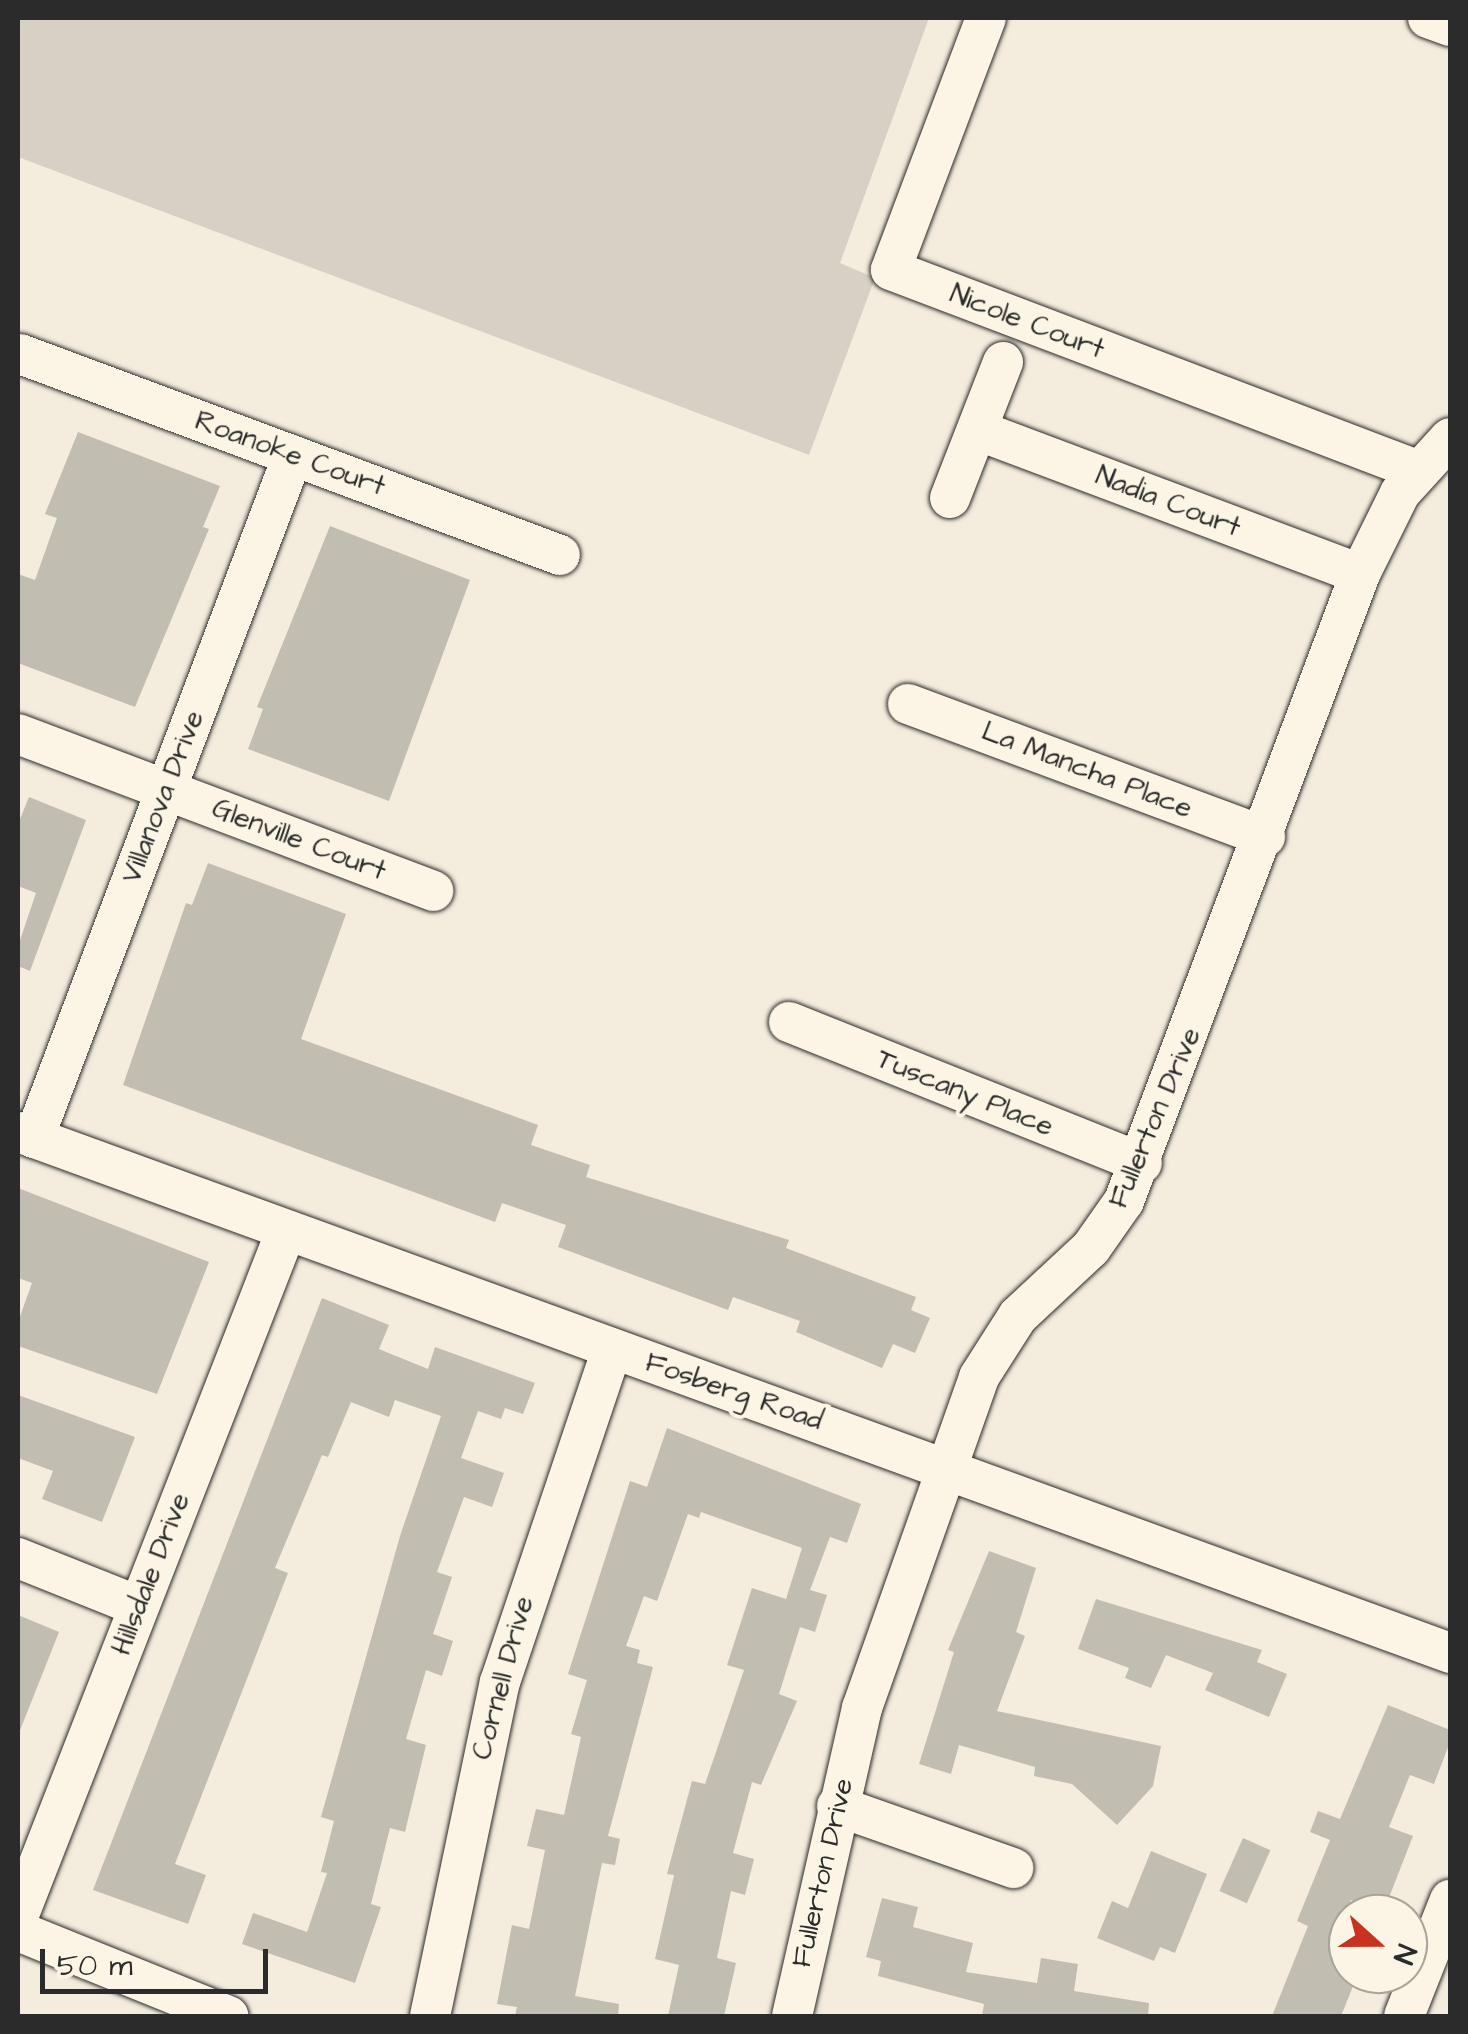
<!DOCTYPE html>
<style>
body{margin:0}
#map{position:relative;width:1468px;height:2034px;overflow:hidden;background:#f4edde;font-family:"Architects Daughter",sans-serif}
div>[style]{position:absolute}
.green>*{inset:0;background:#d6d1c4}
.building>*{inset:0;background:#c2bdb1;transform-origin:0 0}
.roads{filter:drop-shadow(0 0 2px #2b2b2b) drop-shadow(0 0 2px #2b2b2b)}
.minor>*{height:40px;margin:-20px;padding:0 20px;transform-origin:20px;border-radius:20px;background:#fcf5e5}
span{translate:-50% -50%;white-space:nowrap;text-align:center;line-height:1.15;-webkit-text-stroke:8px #fcf5e5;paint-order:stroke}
.street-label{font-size:28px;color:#2b2b2b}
.frame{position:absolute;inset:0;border:20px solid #2b2b2b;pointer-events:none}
.north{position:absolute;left:1328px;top:1894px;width:100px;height:100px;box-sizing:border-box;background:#fcf5e5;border:2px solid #a8a49b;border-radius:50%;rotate:111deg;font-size:28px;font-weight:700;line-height:40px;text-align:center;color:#2b2b2b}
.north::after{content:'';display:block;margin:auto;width:35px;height:45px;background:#c8321e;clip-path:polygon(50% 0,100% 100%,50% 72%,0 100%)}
.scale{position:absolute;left:40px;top:1949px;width:228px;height:45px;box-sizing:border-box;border:5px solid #2b2b2b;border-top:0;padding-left:12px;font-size:30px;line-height:35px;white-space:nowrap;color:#2b2b2b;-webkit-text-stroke:8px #fcf5e5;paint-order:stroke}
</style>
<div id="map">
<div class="green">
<div style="clip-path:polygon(18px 18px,929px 18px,840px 263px,875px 278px,809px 455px,18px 157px)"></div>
</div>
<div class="building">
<div style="clip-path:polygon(78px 432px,220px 486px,203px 527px,209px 529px,135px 707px,18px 663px,18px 574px,35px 580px,57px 518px,45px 514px)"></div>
<div style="clip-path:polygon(330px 526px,470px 580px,389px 801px,248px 749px,263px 709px,257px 707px)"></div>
<div style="clip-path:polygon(29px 797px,86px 820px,30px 971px,18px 966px,18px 946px,36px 893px,18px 886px,18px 824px)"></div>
<div style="clip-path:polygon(208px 863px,346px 914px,301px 1039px,538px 1125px,531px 1145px,590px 1165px,586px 1177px,789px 1240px,786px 1248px,916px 1297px,911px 1310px,930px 1318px,915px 1353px,893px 1344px,882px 1368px,796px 1332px,800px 1321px,733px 1297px,728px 1310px,558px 1247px,566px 1225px,502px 1203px,495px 1222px,123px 1085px,186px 903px,192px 905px)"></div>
<div style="clip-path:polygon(18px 1188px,209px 1262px,157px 1394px,18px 1346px,18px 1322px,32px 1283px,18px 1278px)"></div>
<div style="clip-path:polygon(322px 1298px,389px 1325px,379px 1349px,428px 1369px,435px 1347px,535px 1383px,523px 1414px,505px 1408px,501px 1419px,478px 1411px,461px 1458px,504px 1473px,492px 1507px,464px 1497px,437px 1572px,452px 1577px,433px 1634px,453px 1641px,442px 1676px,426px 1670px,406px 1739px,426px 1745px,405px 1832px,390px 1828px,371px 1904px,381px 1907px,355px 1983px,242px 1944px,253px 1913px,307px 1932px,327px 1873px,321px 1872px,334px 1821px,321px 1817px,400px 1536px,441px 1416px,395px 1400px,389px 1417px,351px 1402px,328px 1457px,322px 1455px,275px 1568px,288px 1573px,175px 1864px,206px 1875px,188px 1924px,93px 1890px)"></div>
<div style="clip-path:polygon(18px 1395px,135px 1437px,102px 1522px,42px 1499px,53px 1471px,18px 1458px)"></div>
<div style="clip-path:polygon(667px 1428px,861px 1504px,847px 1543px,830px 1537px,810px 1590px,827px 1595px,815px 1632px,800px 1627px,779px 1694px,797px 1701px,761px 1785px,752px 1782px,733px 1853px,754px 1859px,745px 1895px,731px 1891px,717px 1958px,736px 1963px,724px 2016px,668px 2016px,679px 1965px,655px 1959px,674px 1875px,667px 1874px,692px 1781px,705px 1784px,744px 1670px,727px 1665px,752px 1588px,786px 1599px,802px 1548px,701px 1512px,699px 1518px,688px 1514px,657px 1601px,644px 1596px,626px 1646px,640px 1650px,637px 1663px,653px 1667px,608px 1836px,620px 1839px,615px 1865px,602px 1863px,575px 1996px,619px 2004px,618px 2016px,515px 2016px,517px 2007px,497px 2004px,512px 1925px,529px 1929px,545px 1850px,527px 1846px,536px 1809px,564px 1815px,581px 1737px,571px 1734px,587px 1680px,568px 1674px,630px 1481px,647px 1487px)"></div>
<div style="clip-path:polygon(989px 1551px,1036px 1568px,1016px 1632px,1025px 1636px,997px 1711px,1161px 1746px,1153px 1786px,1117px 1825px,1072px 1784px,1034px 1776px,1035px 1767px,959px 1745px,951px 1774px,919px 1764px,954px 1652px,948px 1650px)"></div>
<div style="clip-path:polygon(1096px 1599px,1262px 1650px,1257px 1662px,1287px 1674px,1269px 1717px,1205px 1690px,1213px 1673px,1166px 1655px,1151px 1688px,1125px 1678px,1129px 1668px,1078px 1649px)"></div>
<div style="clip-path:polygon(18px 1615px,59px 1632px,19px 1733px,18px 1733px)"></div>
<div style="clip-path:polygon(1388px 1705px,1450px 1730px,1450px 1742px,1434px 1784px,1410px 1775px,1389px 1827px,1413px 1836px,1383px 1913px,1351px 1900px,1331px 1949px,1348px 1956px,1348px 1974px,1358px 1974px,1341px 2016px,1272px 2016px,1308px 1926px,1297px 1921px,1330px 1840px,1310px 1832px,1318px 1811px,1340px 1819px)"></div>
<div style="left:1243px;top:1838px;width:30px;height:58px;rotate:24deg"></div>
<div style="clip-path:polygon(1151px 1851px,1207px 1874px,1175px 1953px,1160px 1947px,1154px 1961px,1097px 1938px,1112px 1901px,1128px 1908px)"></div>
<div style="clip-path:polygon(882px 1898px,918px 1907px,913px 1927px,973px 1943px,966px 1972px,1037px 1983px,1041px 1958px,1078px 1964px,1074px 1991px,1149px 2003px,1148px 2016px,982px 2016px,984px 2004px,878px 1976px,881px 1961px,866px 1957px)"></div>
</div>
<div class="roads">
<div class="minor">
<div style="left:986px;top:18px;width:269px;rotate:110.7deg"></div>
<div style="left:891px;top:270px;width:563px;rotate:20.82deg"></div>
<div style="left:1428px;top:18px;width:23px;rotate:20deg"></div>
<div style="left:20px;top:354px;width:576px;rotate:20.42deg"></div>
<div style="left:977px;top:430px;width:409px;rotate:20.6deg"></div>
<div style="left:950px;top:498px;width:146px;rotate:-68.7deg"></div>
<div style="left:908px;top:704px;width:381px;rotate:20.4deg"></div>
<div style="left:18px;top:734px;width:444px;rotate:20.7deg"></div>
<div style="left:789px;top:1022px;width:380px;rotate:21.8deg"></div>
<div style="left:18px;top:1132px;width:1524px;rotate:19.99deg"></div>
<div style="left:34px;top:1138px;width:730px;rotate:-69.23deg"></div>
<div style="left:18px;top:1558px;width:129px;rotate:21.8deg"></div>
<div style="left:837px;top:1806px;width:187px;rotate:19.4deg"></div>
<div style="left:18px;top:1917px;width:736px;rotate:-68.66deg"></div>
<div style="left:18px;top:1931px;width:227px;rotate:22deg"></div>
<div style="left:430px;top:2016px;width:341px;rotate:-78.2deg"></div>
<div style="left:500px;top:1682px;width:351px;rotate:-71.4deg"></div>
<div style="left:792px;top:2016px;width:316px;rotate:-77.2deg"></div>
<div style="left:862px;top:1708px;width:351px;rotate:-70.5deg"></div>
<div style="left:979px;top:1377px;width:72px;rotate:-57.4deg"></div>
<div style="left:1018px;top:1316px;width:100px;rotate:-43deg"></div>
<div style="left:1091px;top:1248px;width:57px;rotate:-54.9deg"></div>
<div style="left:1124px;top:1201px;width:670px;rotate:-69.37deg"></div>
<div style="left:1360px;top:574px;width:90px;rotate:-63.7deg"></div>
<div style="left:1400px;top:493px;width:74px;rotate:-47.7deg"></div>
<div style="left:1404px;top:2016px;width:125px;rotate:-68.4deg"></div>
</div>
</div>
<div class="street-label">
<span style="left:1027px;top:322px;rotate:21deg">Nicole Court</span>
<span style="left:290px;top:454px;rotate:20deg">Roanoke Court</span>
<span style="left:1168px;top:502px;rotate:21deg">Nadia Court</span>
<span style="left:1087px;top:770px;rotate:21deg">La Mancha Place</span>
<span style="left:163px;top:797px;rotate:-69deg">Villanova Drive</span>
<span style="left:299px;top:840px;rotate:21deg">Glenville Court</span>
<span style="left:965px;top:1093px;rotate:22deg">Tuscany Place</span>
<span style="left:1155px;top:1118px;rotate:-67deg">Fullerton Drive</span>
<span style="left:734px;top:1392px;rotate:19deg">Fosberg Road</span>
<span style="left:151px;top:1574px;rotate:-69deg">Hillsdale Drive</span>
<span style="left:503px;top:1678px;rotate:-75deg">Cornell Drive</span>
<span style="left:823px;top:1873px;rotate:-77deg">Fullerton Drive</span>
</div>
<div class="frame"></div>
<div class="north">N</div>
<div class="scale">50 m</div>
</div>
